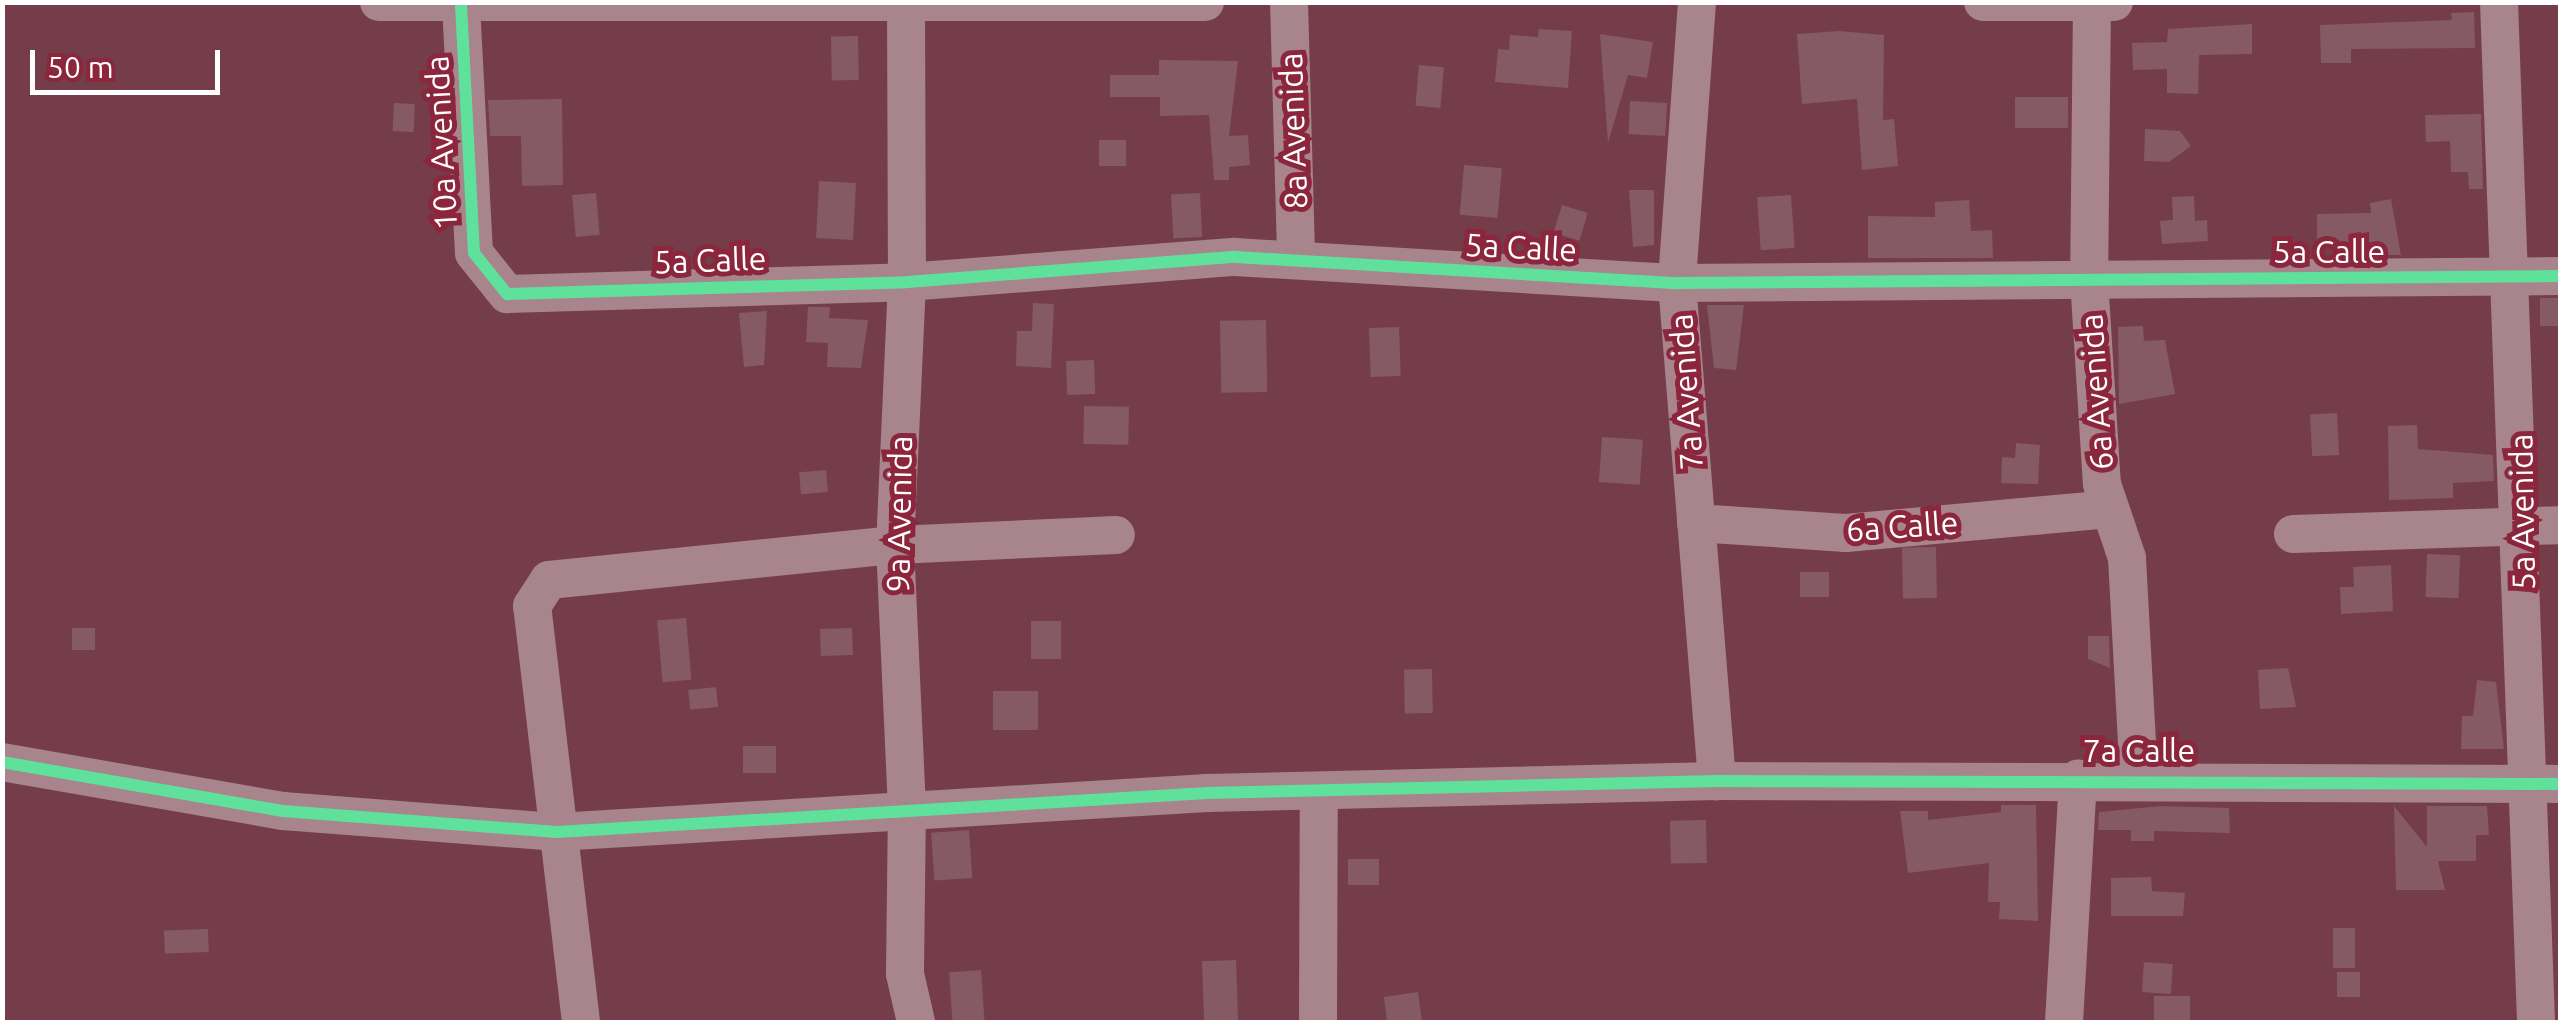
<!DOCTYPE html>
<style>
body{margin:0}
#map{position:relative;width:2563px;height:1025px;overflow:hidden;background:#743d49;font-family:Ubuntu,sans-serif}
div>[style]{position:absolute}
.building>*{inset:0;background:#855a64;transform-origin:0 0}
.minor>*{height:38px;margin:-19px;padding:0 19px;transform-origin:19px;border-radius:19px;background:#a8848c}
.cycleway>*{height:12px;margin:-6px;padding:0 6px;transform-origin:6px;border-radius:6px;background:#60e19b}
span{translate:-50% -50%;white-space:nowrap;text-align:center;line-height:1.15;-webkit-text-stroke:10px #8b263c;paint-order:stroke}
.street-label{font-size:32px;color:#fff}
.frame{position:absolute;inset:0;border:5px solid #fff;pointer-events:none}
.scale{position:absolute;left:30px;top:50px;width:190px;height:45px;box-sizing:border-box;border:5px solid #fff;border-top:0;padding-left:12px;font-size:30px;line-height:35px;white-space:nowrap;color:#fff;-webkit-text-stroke:8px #8b263c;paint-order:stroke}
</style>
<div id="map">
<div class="building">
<div style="clip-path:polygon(2474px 12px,2475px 48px,2351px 49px,2351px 63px,2321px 63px,2320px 25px,2452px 20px,2451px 13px)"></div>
<div style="clip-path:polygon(2252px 24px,2252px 54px,2199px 55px,2198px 94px,2167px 93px,2167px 69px,2133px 70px,2132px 43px,2167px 42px,2168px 29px)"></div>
<div style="clip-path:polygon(1539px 29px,1572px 31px,1568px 88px,1495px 82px,1498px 49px,1509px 50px,1510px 35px,1538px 37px)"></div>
<div style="clip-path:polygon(1839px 31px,1884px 35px,1883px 120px,1894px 119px,1898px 166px,1862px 170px,1857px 99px,1802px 104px,1797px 34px)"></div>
<div style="clip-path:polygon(1600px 34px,1653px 42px,1647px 78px,1628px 75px,1608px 143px)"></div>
<div style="left:858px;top:36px;width:44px;height:27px;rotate:89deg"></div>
<div style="clip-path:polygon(1159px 60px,1238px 61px,1229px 136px,1248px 135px,1250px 165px,1229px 167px,1229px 180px,1214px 180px,1209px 115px,1160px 116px,1160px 97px,1110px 97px,1110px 75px,1159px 75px)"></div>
<div style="left:1419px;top:65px;width:25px;height:41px;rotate:5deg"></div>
<div style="left:2015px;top:97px;width:53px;height:31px"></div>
<div style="clip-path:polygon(562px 99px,563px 185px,522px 186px,521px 136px,490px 136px,488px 100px)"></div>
<div style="left:394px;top:103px;width:21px;height:28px;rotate:3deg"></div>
<div style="left:1667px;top:103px;width:33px;height:37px;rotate:93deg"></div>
<div style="clip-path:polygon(2481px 114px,2483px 189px,2469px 189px,2468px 172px,2451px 172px,2450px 141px,2426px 142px,2425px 115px)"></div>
<div style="clip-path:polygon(2145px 129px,2180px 131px,2191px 146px,2169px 162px,2144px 161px)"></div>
<div style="left:1099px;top:140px;width:27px;height:26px"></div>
<div style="left:1464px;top:165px;width:38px;height:50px;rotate:5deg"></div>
<div style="left:856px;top:183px;width:57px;height:37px;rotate:93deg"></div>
<div style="clip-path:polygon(1629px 190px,1654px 190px,1654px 245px,1633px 247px)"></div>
<div style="left:596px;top:193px;width:42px;height:24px;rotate:85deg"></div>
<div style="left:1200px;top:193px;width:44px;height:29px;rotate:87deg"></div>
<div style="left:1791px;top:195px;width:53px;height:34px;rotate:86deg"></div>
<div style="clip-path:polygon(2194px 196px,2195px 221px,2207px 220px,2208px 241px,2162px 244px,2160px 221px,2173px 220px,2172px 197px)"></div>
<div style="clip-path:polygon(2391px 199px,2401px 255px,2379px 255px,2377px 242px,2317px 242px,2317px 214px,2371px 213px,2370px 203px)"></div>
<div style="clip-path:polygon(1969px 200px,1971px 231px,1992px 230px,1993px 258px,1868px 258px,1868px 216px,1935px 217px,1935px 202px)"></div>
<div style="left:1562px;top:205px;width:27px;height:29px;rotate:17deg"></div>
<div style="left:2560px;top:298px;width:28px;height:20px;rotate:90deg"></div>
<div style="clip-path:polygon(1033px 303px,1054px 304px,1051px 368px,1016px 366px,1017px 331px,1032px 331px)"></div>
<div style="clip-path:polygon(1707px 305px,1744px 305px,1736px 370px,1714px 368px)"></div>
<div style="clip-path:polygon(808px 307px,830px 307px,829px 318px,868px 320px,861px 368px,827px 367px,828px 343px,806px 342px)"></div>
<div style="clip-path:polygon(767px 311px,764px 365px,744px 367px,739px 313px)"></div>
<div style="left:1266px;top:320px;width:72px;height:46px;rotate:89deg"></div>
<div style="clip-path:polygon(2143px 326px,2144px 341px,2165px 340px,2175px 394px,2119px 404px,2118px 327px)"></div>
<div style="left:1399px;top:327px;width:49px;height:30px;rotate:88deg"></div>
<div style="left:1094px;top:360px;width:34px;height:28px;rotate:88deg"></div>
<div style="left:1084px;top:406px;width:45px;height:38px;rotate:1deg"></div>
<div style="left:2337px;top:413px;width:42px;height:27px;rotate:87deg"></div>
<div style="clip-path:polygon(2417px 425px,2418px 449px,2493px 455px,2494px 481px,2453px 483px,2453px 498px,2389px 500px,2388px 426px)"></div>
<div style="left:1602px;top:437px;width:41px;height:45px;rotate:4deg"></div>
<div style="clip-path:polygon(2016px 443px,2040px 445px,2038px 484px,2001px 483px,2002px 457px,2015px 458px)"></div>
<div style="left:826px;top:470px;width:22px;height:27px;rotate:85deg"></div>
<div style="left:1936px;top:547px;width:51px;height:34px;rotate:89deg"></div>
<div style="left:2427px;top:554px;width:33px;height:43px;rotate:2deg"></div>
<div style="clip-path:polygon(2391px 565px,2393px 611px,2341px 614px,2340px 587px,2354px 587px,2353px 567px)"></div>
<div style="left:1800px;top:572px;width:29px;height:25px"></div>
<div style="left:686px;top:618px;width:62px;height:29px;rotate:85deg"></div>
<div style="left:1031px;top:621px;width:30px;height:38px"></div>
<div style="left:72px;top:628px;width:23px;height:22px"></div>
<div style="left:852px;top:628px;width:27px;height:32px;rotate:88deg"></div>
<div style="clip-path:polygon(2088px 636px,2109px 636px,2110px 668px,2088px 659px)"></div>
<div style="clip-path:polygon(2288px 668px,2296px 707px,2260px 709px,2258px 670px)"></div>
<div style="left:1432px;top:669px;width:44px;height:28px;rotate:89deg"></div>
<div style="clip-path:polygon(2477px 680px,2496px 682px,2504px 749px,2461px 749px,2462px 716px,2473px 716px)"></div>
<div style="left:716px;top:687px;width:20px;height:28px;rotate:84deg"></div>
<div style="left:993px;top:691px;width:45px;height:39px"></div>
<div style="left:743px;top:746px;width:33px;height:27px"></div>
<div style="clip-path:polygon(2001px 805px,2036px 805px,2038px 921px,1999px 919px,2000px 902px,1988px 902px,1989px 863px,1908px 873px,1900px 811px,1928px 811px,1928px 820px,2001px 812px)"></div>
<div style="clip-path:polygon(2161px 806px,2229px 808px,2230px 833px,2154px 831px,2154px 841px,2131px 841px,2131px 830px,2098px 830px,2099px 812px)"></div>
<div style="clip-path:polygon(2394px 806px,2427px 847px,2427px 806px,2487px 806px,2489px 835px,2476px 835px,2476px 861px,2438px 861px,2445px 890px,2396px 890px)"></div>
<div style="left:1706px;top:820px;width:43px;height:36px;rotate:89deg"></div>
<div style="left:969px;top:830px;width:48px;height:38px;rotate:86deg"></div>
<div style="left:1348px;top:859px;width:31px;height:26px"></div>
<div style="clip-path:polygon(2151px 877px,2152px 891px,2185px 893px,2183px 916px,2111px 916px,2111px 878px)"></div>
<div style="left:2333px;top:928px;width:22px;height:40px"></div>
<div style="left:208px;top:929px;width:23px;height:44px;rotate:88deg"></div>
<div style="left:1236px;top:960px;width:61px;height:34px;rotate:88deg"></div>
<div style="left:2144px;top:962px;width:29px;height:30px;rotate:4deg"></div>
<div style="left:981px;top:970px;width:52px;height:32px;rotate:86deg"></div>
<div style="left:2337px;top:972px;width:23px;height:25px"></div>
<div style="clip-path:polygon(1418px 992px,1422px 1022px,1387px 1022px,1384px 997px)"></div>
<div style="left:2154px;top:996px;width:36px;height:26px"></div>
</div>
<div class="minor">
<div style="left:379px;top:2px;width:826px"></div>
<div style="left:1289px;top:2px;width:258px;rotate:88.4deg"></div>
<div style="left:1697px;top:2px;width:282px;rotate:94.1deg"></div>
<div style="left:1677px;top:283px;width:500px;rotate:85.4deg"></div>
<div style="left:1983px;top:2px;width:131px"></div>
<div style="left:2092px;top:2px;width:277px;rotate:90.6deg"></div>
<div style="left:2089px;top:279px;width:205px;rotate:86.4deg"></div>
<div style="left:2102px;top:484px;width:78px;rotate:71.3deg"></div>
<div style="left:2127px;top:558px;width:219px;rotate:86.9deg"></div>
<div style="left:2499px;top:2px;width:1021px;rotate:87.92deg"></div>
<div style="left:906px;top:4px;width:278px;rotate:89.8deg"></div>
<div style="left:907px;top:282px;width:263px;rotate:92.6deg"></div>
<div style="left:895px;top:545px;width:261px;rotate:87.4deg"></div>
<div style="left:907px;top:806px;width:168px;rotate:90.7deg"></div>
<div style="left:905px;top:974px;width:49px;rotate:77.1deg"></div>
<div style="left:461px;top:5px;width:248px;rotate:87deg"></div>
<div style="left:474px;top:253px;width:53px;rotate:51.2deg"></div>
<div style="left:507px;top:294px;width:400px;rotate:-1.7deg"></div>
<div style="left:907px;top:282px;width:329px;rotate:-4.4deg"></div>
<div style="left:1235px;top:257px;width:443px;rotate:3.4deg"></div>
<div style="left:1677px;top:283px;width:883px;rotate:-0.45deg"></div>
<div style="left:1696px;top:523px;width:150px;rotate:3.8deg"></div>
<div style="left:1846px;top:533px;width:264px;rotate:-5.2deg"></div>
<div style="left:2293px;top:534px;width:267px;rotate:-1.9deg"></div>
<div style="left:2px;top:762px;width:285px;rotate:9.9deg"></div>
<div style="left:283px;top:811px;width:275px;rotate:4.4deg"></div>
<div style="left:557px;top:832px;width:651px;rotate:-3.43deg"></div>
<div style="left:1207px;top:793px;width:510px;rotate:-1.35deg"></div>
<div style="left:1717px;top:781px;width:843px;rotate:0.2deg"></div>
<div style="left:581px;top:1022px;width:419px;rotate:-96.7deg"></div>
<div style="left:532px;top:606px;width:31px;rotate:-57deg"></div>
<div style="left:549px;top:580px;width:348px;rotate:-5.8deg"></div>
<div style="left:895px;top:545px;width:221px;rotate:-2.6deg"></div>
<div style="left:1318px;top:1022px;width:231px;rotate:-89.8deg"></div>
<div style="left:2064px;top:1022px;width:244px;rotate:-86.7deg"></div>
</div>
<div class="cycleway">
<div style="left:461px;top:5px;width:248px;rotate:87deg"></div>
<div style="left:474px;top:253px;width:53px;rotate:51.2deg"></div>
<div style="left:507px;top:294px;width:400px;rotate:-1.7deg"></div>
<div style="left:907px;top:282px;width:329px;rotate:-4.4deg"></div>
<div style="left:1235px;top:257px;width:443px;rotate:3.4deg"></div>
<div style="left:1677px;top:283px;width:883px;rotate:-0.45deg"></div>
<div style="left:2px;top:762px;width:285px;rotate:9.9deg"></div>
<div style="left:283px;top:811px;width:275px;rotate:4.4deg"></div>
<div style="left:557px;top:832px;width:651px;rotate:-3.43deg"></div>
<div style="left:1207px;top:793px;width:510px;rotate:-1.35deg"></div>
<div style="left:1717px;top:781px;width:843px;rotate:0.2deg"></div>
</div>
<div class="street-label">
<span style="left:1293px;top:131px;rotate:-92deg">8a Avenida</span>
<span style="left:441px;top:143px;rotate:-93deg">10a Avenida</span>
<span style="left:1521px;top:247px;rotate:3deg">5a Calle</span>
<span style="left:2329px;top:251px">5a Calle</span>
<span style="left:710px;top:260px;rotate:-2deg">5a Calle</span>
<span style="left:1686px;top:392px;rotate:-94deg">7a Avenida</span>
<span style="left:2096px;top:392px;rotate:-94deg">6a Avenida</span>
<span style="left:2522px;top:512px;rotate:-91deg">5a Avenida</span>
<span style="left:899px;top:514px;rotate:-89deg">9a Avenida</span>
<span style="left:1902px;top:526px;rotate:-4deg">6a Calle</span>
<span style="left:2139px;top:750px">7a Calle</span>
</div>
<div class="frame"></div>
<div class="scale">50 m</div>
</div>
